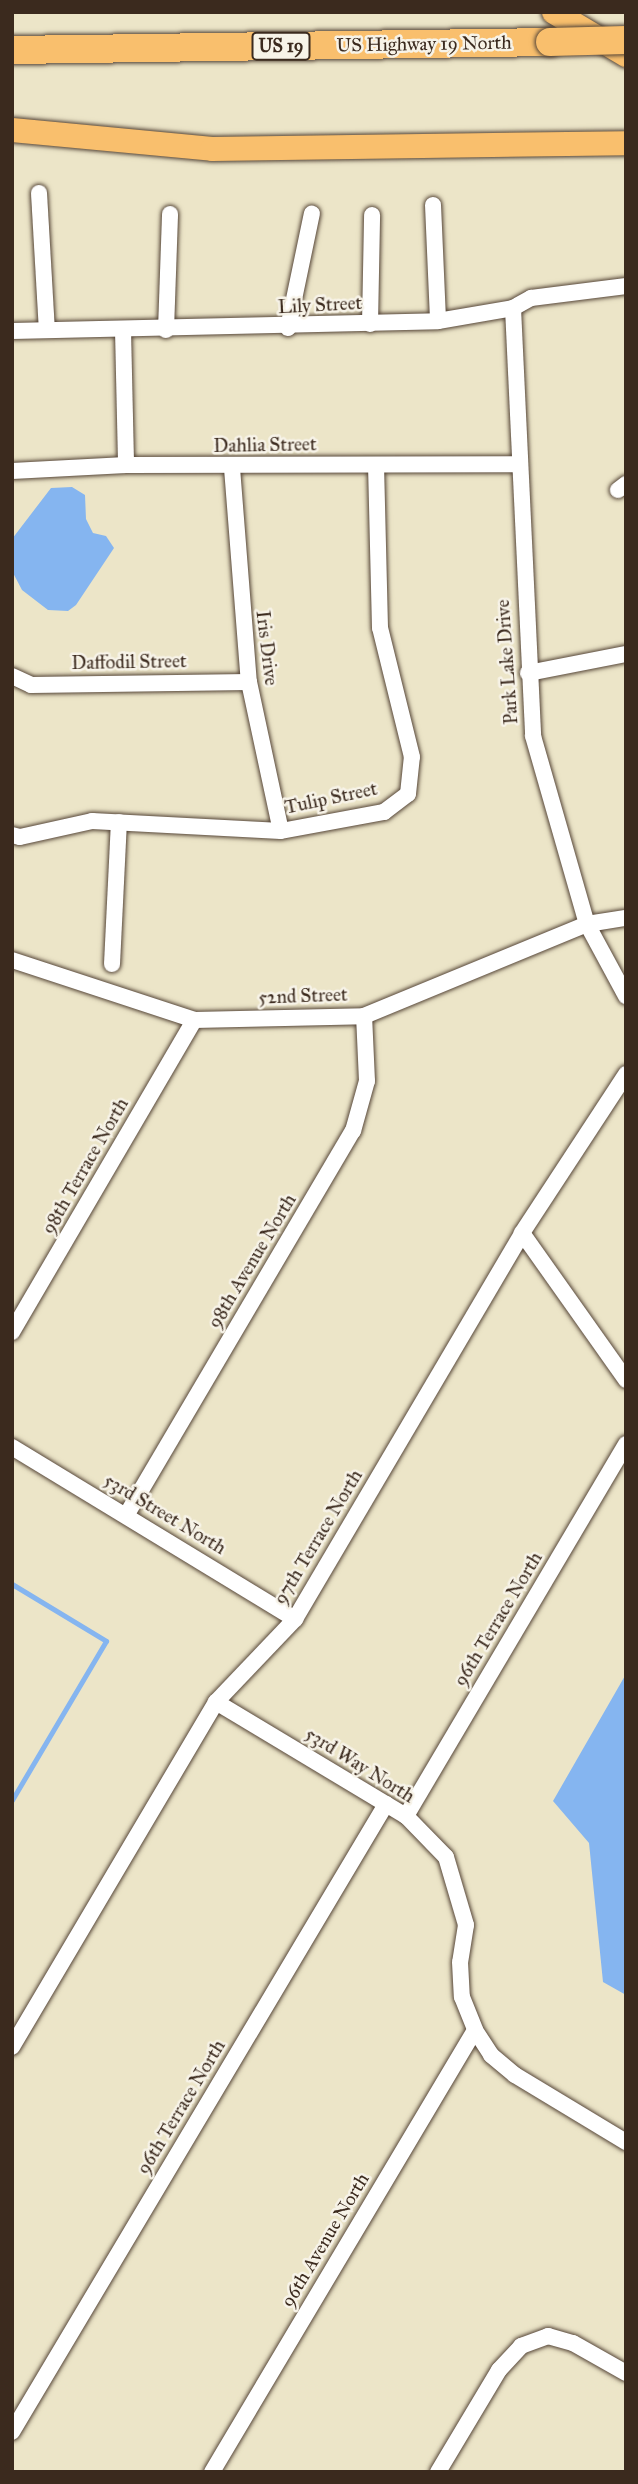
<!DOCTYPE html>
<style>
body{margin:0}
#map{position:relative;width:638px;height:2484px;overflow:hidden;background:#ece5c8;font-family:"IM FELL Great Primer",serif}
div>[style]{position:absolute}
.water>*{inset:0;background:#85b5f0}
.stream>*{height:5px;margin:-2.5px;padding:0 2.5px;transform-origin:2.5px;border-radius:2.5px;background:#85b5f0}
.roads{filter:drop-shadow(0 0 2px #564638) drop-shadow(0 0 2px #564638)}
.street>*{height:16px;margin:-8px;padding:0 8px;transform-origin:8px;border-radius:8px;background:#fff}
.primary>*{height:24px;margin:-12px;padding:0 12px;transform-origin:12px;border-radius:12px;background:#f9bf6d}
.highway>*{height:28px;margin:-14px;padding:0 14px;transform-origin:14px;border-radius:14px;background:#f9bf6d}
.bridges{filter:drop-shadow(0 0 2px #564638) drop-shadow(0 0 2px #564638)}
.highway-bridge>*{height:28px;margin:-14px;padding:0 14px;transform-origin:14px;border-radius:14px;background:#f9bf6d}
span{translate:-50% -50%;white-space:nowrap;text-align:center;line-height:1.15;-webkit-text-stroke:5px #f7f3e8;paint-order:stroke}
.shield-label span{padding:2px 5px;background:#f7f3e8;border:2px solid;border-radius:5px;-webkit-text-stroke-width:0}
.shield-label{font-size:18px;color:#3b2a1e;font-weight:700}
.street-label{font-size:19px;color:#3b2a1e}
.frame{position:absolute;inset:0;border:14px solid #3b2a1e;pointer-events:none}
</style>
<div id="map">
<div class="water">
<div style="clip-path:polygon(72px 487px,85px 495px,86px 519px,93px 533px,106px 536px,114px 548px,76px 605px,68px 611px,48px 610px,22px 590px,12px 571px,12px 539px,51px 488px)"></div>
<div style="clip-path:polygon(626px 1674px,626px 1995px,603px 1982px,589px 1843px,553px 1801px)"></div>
</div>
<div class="stream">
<div style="left:12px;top:1584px;width:110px;rotate:31.2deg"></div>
<div style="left:106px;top:1641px;width:185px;rotate:120.6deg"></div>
</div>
<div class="roads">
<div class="street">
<div style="left:39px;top:193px;width:137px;rotate:86.7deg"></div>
<div style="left:433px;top:205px;width:116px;rotate:87.5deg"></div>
<div style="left:513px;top:308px;width:428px;rotate:87.3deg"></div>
<div style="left:533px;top:736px;width:196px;rotate:74deg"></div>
<div style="left:587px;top:924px;width:82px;rotate:61.6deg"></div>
<div style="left:370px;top:324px;width:109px;rotate:-88.9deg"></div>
<div style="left:288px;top:328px;width:117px;rotate:-78.2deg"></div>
<div style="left:123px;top:330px;width:135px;rotate:88.7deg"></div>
<div style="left:166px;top:330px;width:116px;rotate:-88deg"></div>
<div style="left:12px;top:331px;width:426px;rotate:-1.3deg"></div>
<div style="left:438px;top:321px;width:76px;rotate:-9.8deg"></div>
<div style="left:513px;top:308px;width:21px;rotate:-29deg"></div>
<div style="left:531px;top:298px;width:96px;rotate:-7.2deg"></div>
<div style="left:232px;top:468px;width:215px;rotate:85.5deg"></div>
<div style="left:249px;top:682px;width:152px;rotate:77.9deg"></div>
<div style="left:12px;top:471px;width:114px;rotate:-3deg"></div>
<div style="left:126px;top:465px;width:392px;rotate:-0.1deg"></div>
<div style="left:618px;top:490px;width:10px;rotate:-37deg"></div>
<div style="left:528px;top:673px;width:100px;rotate:-11deg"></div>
<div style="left:12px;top:676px;width:21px;rotate:25deg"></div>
<div style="left:31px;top:685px;width:218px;rotate:-0.8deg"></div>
<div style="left:12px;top:835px;width:8px;rotate:14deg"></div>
<div style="left:20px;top:837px;width:74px;rotate:-12.5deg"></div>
<div style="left:92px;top:821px;width:189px;rotate:3deg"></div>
<div style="left:281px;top:831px;width:105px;rotate:-10.5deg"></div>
<div style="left:384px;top:812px;width:30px;rotate:-37deg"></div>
<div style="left:408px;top:794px;width:37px;rotate:-84deg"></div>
<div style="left:412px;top:757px;width:133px;rotate:-103.9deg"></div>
<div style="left:380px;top:628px;width:163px;rotate:-91.4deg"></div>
<div style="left:12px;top:960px;width:192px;rotate:18.2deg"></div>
<div style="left:194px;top:1020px;width:170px;rotate:-1.3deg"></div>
<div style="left:364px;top:1016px;width:241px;rotate:-22.4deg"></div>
<div style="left:587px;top:924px;width:39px;rotate:-9deg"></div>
<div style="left:112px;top:964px;width:142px;rotate:-87.2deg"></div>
<div style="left:522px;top:1233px;width:180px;rotate:54.7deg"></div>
<div style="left:12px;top:1332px;width:361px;rotate:-59.7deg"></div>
<div style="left:12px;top:1447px;width:331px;rotate:31.3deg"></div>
<div style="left:127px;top:1514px;width:445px;rotate:-59.5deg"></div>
<div style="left:353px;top:1131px;width:52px;rotate:-74.4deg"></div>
<div style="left:367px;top:1081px;width:65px;rotate:-92.6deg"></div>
<div style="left:216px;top:1702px;width:222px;rotate:31deg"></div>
<div style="left:406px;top:1816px;width:57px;rotate:45.7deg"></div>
<div style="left:446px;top:1857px;width:71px;rotate:73.6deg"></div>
<div style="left:466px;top:1925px;width:37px;rotate:99deg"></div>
<div style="left:460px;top:1962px;width:35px;rotate:87deg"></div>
<div style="left:462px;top:1997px;width:35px;rotate:68deg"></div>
<div style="left:475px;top:2030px;width:30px;rotate:57deg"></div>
<div style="left:491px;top:2055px;width:31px;rotate:40deg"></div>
<div style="left:515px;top:2075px;width:130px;rotate:31.1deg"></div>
<div style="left:406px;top:1816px;width:432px;rotate:-59.4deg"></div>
<div style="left:12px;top:2047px;width:401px;rotate:-59.4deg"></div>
<div style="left:216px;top:1702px;width:115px;rotate:-46.4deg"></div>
<div style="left:295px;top:1619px;width:448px;rotate:-59.5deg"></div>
<div style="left:522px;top:1233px;width:190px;rotate:-56.8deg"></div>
<div style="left:12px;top:2432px;width:731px;rotate:-59.22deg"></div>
<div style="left:212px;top:2472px;width:514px;rotate:-59.25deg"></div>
<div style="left:438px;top:2472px;width:119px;rotate:-59.1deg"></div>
<div style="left:499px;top:2370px;width:33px;rotate:-47deg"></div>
<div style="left:521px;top:2346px;width:29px;rotate:-20deg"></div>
<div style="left:548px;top:2336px;width:26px;rotate:16deg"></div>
<div style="left:573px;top:2343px;width:61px;rotate:29.5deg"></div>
</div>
<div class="primary">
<div style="left:554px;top:12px;width:84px;rotate:30.8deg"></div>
<div style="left:12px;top:130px;width:201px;rotate:5.4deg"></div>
<div style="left:212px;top:149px;width:414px;rotate:-0.8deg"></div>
</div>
<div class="highway">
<div style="left:12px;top:50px;width:538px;rotate:-0.85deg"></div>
</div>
</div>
<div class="bridges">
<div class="highway-bridge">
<div style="left:550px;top:42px;width:76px;rotate:-1.5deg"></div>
</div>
</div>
<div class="shield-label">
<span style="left:281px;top:46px">US 19</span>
</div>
<div class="street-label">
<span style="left:424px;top:44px;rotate:-1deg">US Highway 19 North</span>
<span style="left:320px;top:305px;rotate:-3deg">Lily Street</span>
<span style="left:265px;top:445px;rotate:-1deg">Dahlia Street</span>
<span style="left:267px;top:648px;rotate:83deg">Iris Drive</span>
<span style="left:129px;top:662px;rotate:-1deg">Daffodil Street</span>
<span style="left:507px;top:662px;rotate:-94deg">Park Lake Drive</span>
<span style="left:331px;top:798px;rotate:-12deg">Tulip Street</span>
<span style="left:303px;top:996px;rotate:-2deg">52nd Street</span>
<span style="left:85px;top:1166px;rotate:-60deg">98th Terrace North</span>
<span style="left:252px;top:1261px;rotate:-59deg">98th Avenue North</span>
<span style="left:165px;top:1514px;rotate:31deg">53rd Street North</span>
<span style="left:318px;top:1537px;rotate:-59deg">97th Terrace North</span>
<span style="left:498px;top:1619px;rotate:-59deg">96th Terrace North</span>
<span style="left:360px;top:1765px;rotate:32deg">53rd Way North</span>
<span style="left:181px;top:2107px;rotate:-59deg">96th Terrace North</span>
<span style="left:325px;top:2240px;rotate:-59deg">96th Avenue North</span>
</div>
<div class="frame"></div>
</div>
